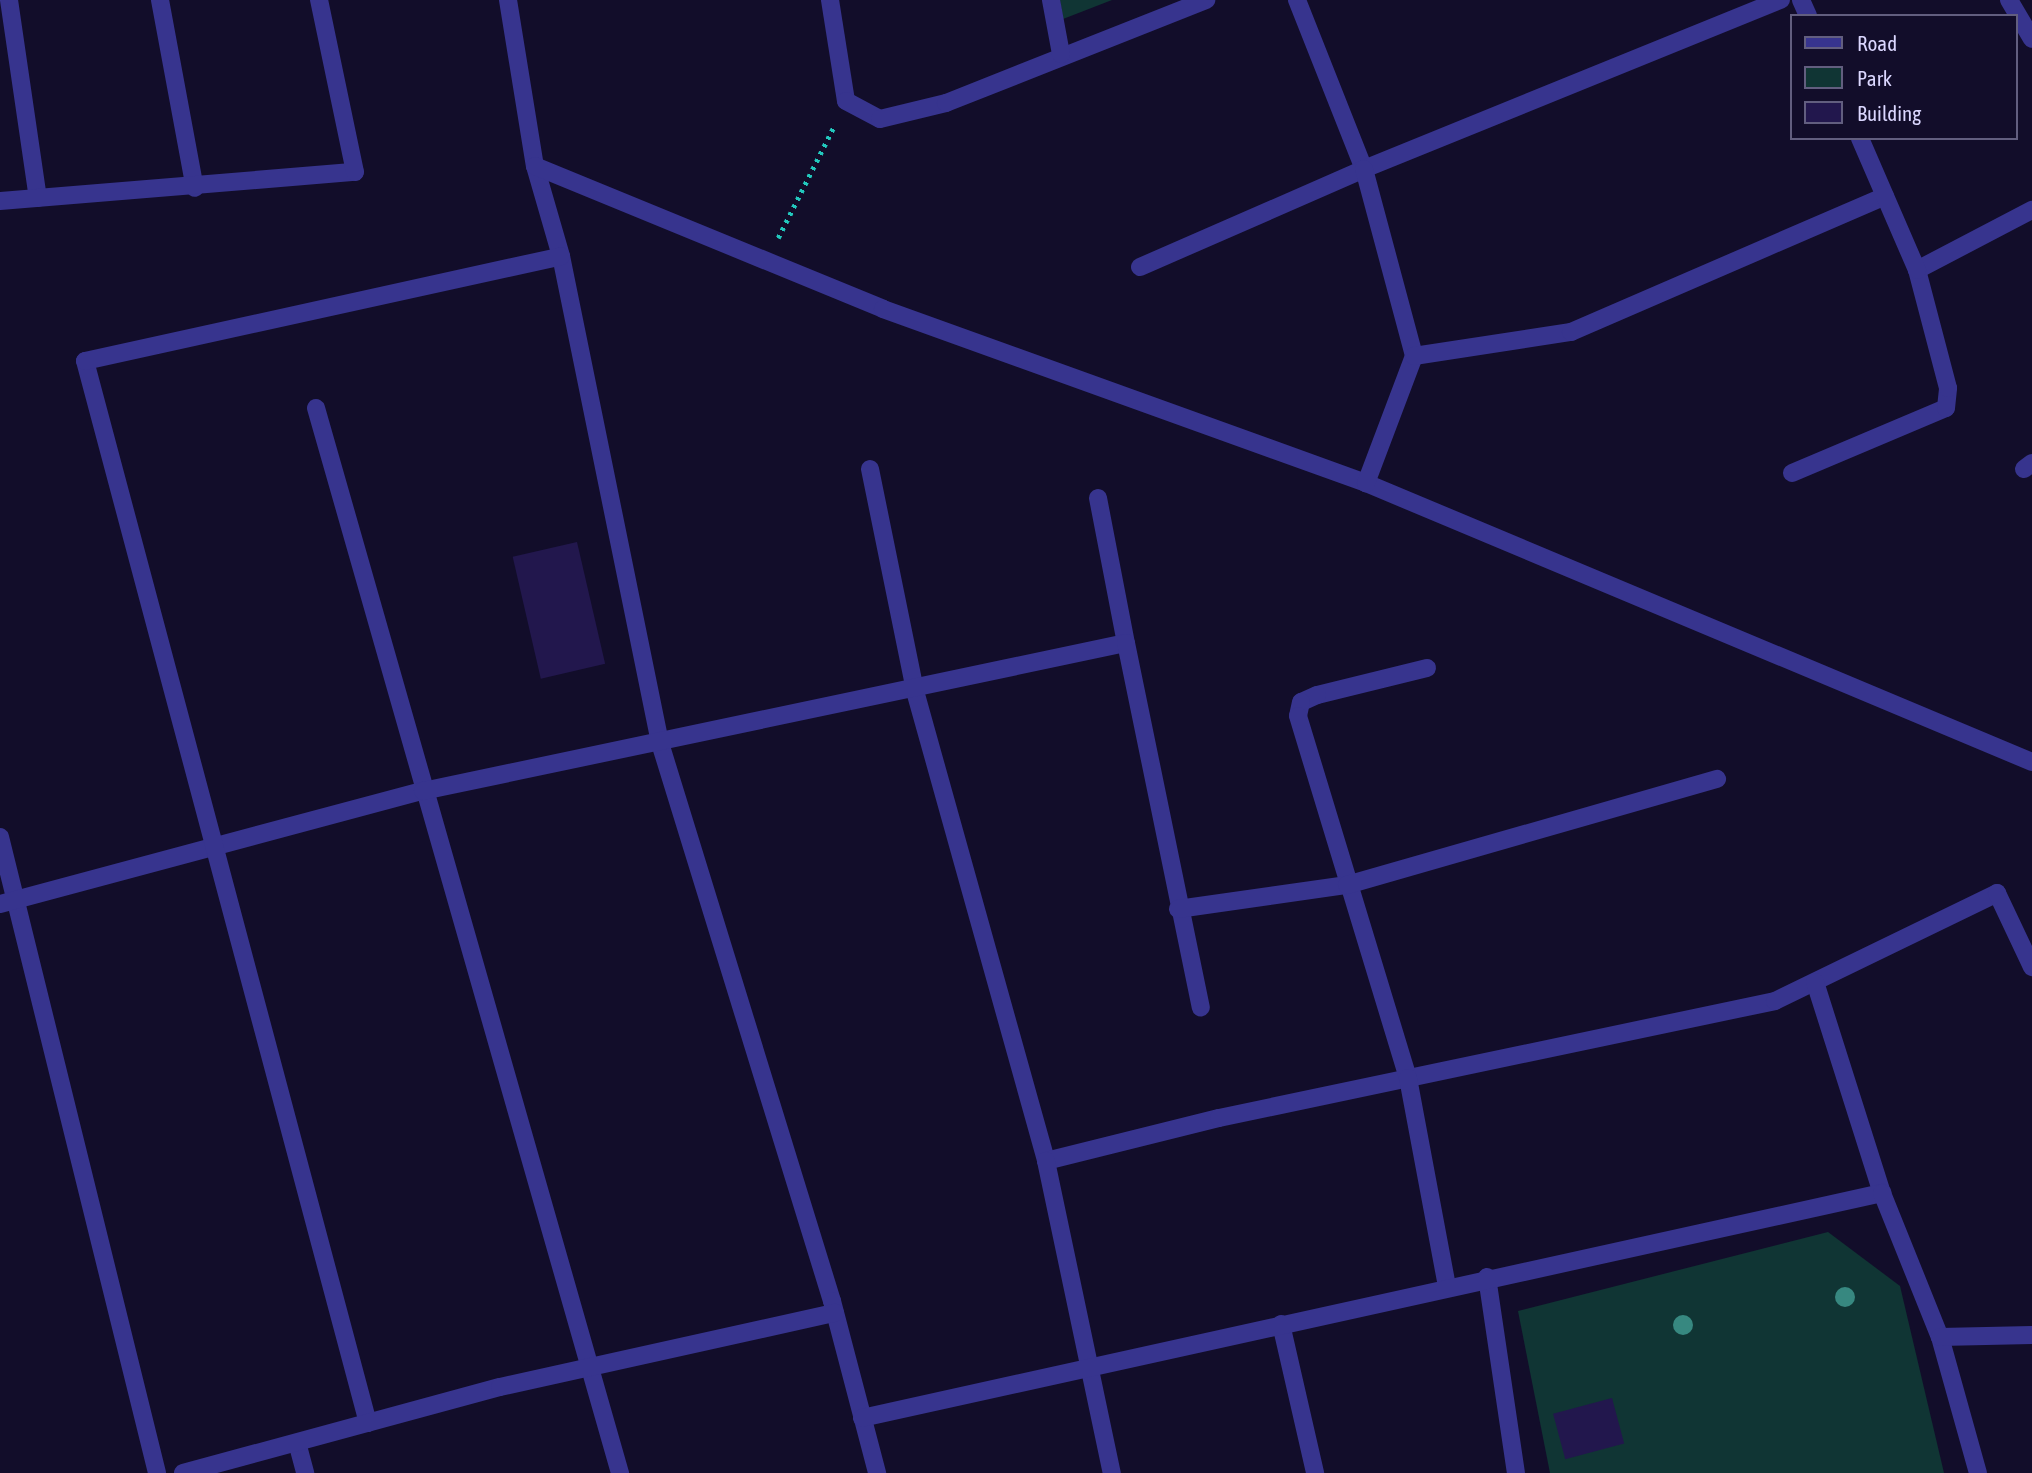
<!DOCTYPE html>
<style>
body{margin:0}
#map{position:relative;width:2032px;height:1473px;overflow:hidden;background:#120d2a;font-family:"Asap Condensed",sans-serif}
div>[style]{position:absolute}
.green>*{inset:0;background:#103534}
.building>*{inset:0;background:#22174d;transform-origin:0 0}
.path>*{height:4.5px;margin-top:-2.25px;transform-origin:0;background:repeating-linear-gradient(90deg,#22c8bd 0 3.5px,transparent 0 8.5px)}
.minor>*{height:18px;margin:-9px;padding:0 9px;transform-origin:9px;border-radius:9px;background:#37348e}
.trees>*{width:20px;height:20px;margin:-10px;border-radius:50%;background:#378880}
span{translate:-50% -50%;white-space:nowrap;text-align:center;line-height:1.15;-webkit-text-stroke:7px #120d2a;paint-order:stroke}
.legend{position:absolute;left:1790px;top:14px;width:228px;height:126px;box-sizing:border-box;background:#120d2a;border:2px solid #625e7f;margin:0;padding:9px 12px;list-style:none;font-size:21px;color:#dbd7ff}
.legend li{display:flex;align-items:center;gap:14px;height:35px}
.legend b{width:35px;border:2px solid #625e7f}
</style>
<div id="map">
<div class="green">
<div style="clip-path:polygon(1060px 0,1112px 0,1063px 19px)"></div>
<div style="clip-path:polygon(1828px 1232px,1900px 1286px,1944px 1473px,1550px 1473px,1518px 1311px)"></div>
</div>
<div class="building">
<div style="left:577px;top:542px;width:125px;height:66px;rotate:77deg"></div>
<div style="left:1612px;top:1398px;width:47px;height:61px;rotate:75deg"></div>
</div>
<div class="path">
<div style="left:778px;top:238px;width:127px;rotate:-63.4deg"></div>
</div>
<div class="minor">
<div style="left:9px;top:0;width:200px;rotate:81.7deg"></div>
<div style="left:160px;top:0;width:191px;rotate:79.5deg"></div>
<div style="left:508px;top:0;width:168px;rotate:80.8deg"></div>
<div style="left:535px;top:166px;width:94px;rotate:73.9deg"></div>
<div style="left:561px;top:256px;width:497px;rotate:78.5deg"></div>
<div style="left:660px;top:743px;width:584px;rotate:72.87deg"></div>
<div style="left:832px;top:1301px;width:178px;rotate:75.3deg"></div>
<div style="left:830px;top:0;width:102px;rotate:81deg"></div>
<div style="left:846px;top:101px;width:38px;rotate:28deg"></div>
<div style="left:880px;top:119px;width:68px;rotate:-13.6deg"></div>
<div style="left:946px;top:103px;width:280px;rotate:-21.6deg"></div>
<div style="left:1051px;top:0;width:55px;rotate:79.5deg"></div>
<div style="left:1297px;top:0;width:182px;rotate:68.4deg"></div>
<div style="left:1364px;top:169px;width:450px;rotate:-22.1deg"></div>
<div style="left:1801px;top:0;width:17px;rotate:66deg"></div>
<div style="left:2009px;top:0;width:45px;rotate:59.5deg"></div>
<div style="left:535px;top:166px;width:376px;rotate:22.3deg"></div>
<div style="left:883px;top:309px;width:513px;rotate:19.81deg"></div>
<div style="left:1366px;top:483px;width:722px;rotate:22.73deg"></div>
<div style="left:0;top:201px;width:356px;rotate:-4.7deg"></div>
<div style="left:355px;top:172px;width:176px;rotate:-101.8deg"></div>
<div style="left:1140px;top:267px;width:244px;rotate:-23.6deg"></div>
<div style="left:1364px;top:169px;width:194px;rotate:75deg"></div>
<div style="left:1414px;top:356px;width:136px;rotate:110.7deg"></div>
<div style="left:1917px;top:270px;width:130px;rotate:-27.6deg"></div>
<div style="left:1414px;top:356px;width:159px;rotate:-8.7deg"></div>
<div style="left:1571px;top:332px;width:342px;rotate:-23.4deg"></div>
<div style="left:316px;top:408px;width:1108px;rotate:74.07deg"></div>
<div style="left:870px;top:469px;width:227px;rotate:78.5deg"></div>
<div style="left:915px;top:691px;width:488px;rotate:74.4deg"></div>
<div style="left:1046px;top:1161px;width:178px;rotate:-14deg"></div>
<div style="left:1219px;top:1118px;width:568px;rotate:-11.88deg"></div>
<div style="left:1775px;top:1001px;width:247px;rotate:-25.9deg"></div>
<div style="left:1997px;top:893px;width:82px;rotate:64.7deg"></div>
<div style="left:2024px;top:469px;width:10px;rotate:-37deg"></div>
<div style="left:1792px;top:473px;width:167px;rotate:-22.9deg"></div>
<div style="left:1946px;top:408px;width:20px;rotate:-84deg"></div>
<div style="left:1948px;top:388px;width:122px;rotate:-104.7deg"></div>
<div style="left:1917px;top:270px;width:144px;rotate:-113.4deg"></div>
<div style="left:1098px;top:498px;width:148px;rotate:79.1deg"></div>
<div style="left:1427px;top:668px;width:113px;rotate:166.2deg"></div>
<div style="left:1317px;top:695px;width:17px;rotate:156deg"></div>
<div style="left:1301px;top:702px;width:14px;rotate:102deg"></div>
<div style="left:1298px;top:716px;width:378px;rotate:73.1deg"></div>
<div style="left:1408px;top:1078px;width:212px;rotate:79.4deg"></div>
<div style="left:0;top:837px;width:655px;rotate:76.13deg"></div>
<div style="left:0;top:904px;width:438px;rotate:-15deg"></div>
<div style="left:423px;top:791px;width:718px;rotate:-11.89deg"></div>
<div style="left:1126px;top:643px;width:372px;rotate:78.4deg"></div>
<div style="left:1178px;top:909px;width:171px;rotate:-8.1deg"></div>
<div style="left:1347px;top:885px;width:385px;rotate:-16deg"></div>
<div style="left:1815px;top:982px;width:221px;rotate:72.4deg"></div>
<div style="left:1046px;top:1161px;width:319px;rotate:78.1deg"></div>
<div style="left:1487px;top:1277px;width:198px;rotate:81.6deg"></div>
<div style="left:1281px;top:1324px;width:153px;rotate:77.1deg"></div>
<div style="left:1940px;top:1337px;width:141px;rotate:74.4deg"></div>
<div style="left:862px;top:1418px;width:1045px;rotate:-12.44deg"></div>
<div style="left:1882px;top:1193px;width:155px;rotate:68.1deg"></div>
<div style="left:1940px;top:1337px;width:92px;rotate:-1.2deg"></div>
<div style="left:368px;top:1423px;width:1099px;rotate:-104.92deg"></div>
<div style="left:85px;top:361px;width:487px;rotate:-12.4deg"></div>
<div style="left:298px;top:1446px;width:28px;rotate:75deg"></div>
<div style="left:183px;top:1473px;width:328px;rotate:-15.2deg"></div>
<div style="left:500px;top:1387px;width:343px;rotate:-12.5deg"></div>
</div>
<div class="trees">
<div style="left:1845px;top:1297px"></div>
<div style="left:1683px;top:1325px"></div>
</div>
<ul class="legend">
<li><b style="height:9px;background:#37348e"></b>Road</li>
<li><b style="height:19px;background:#103534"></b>Park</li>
<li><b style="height:19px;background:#22174d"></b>Building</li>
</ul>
</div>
